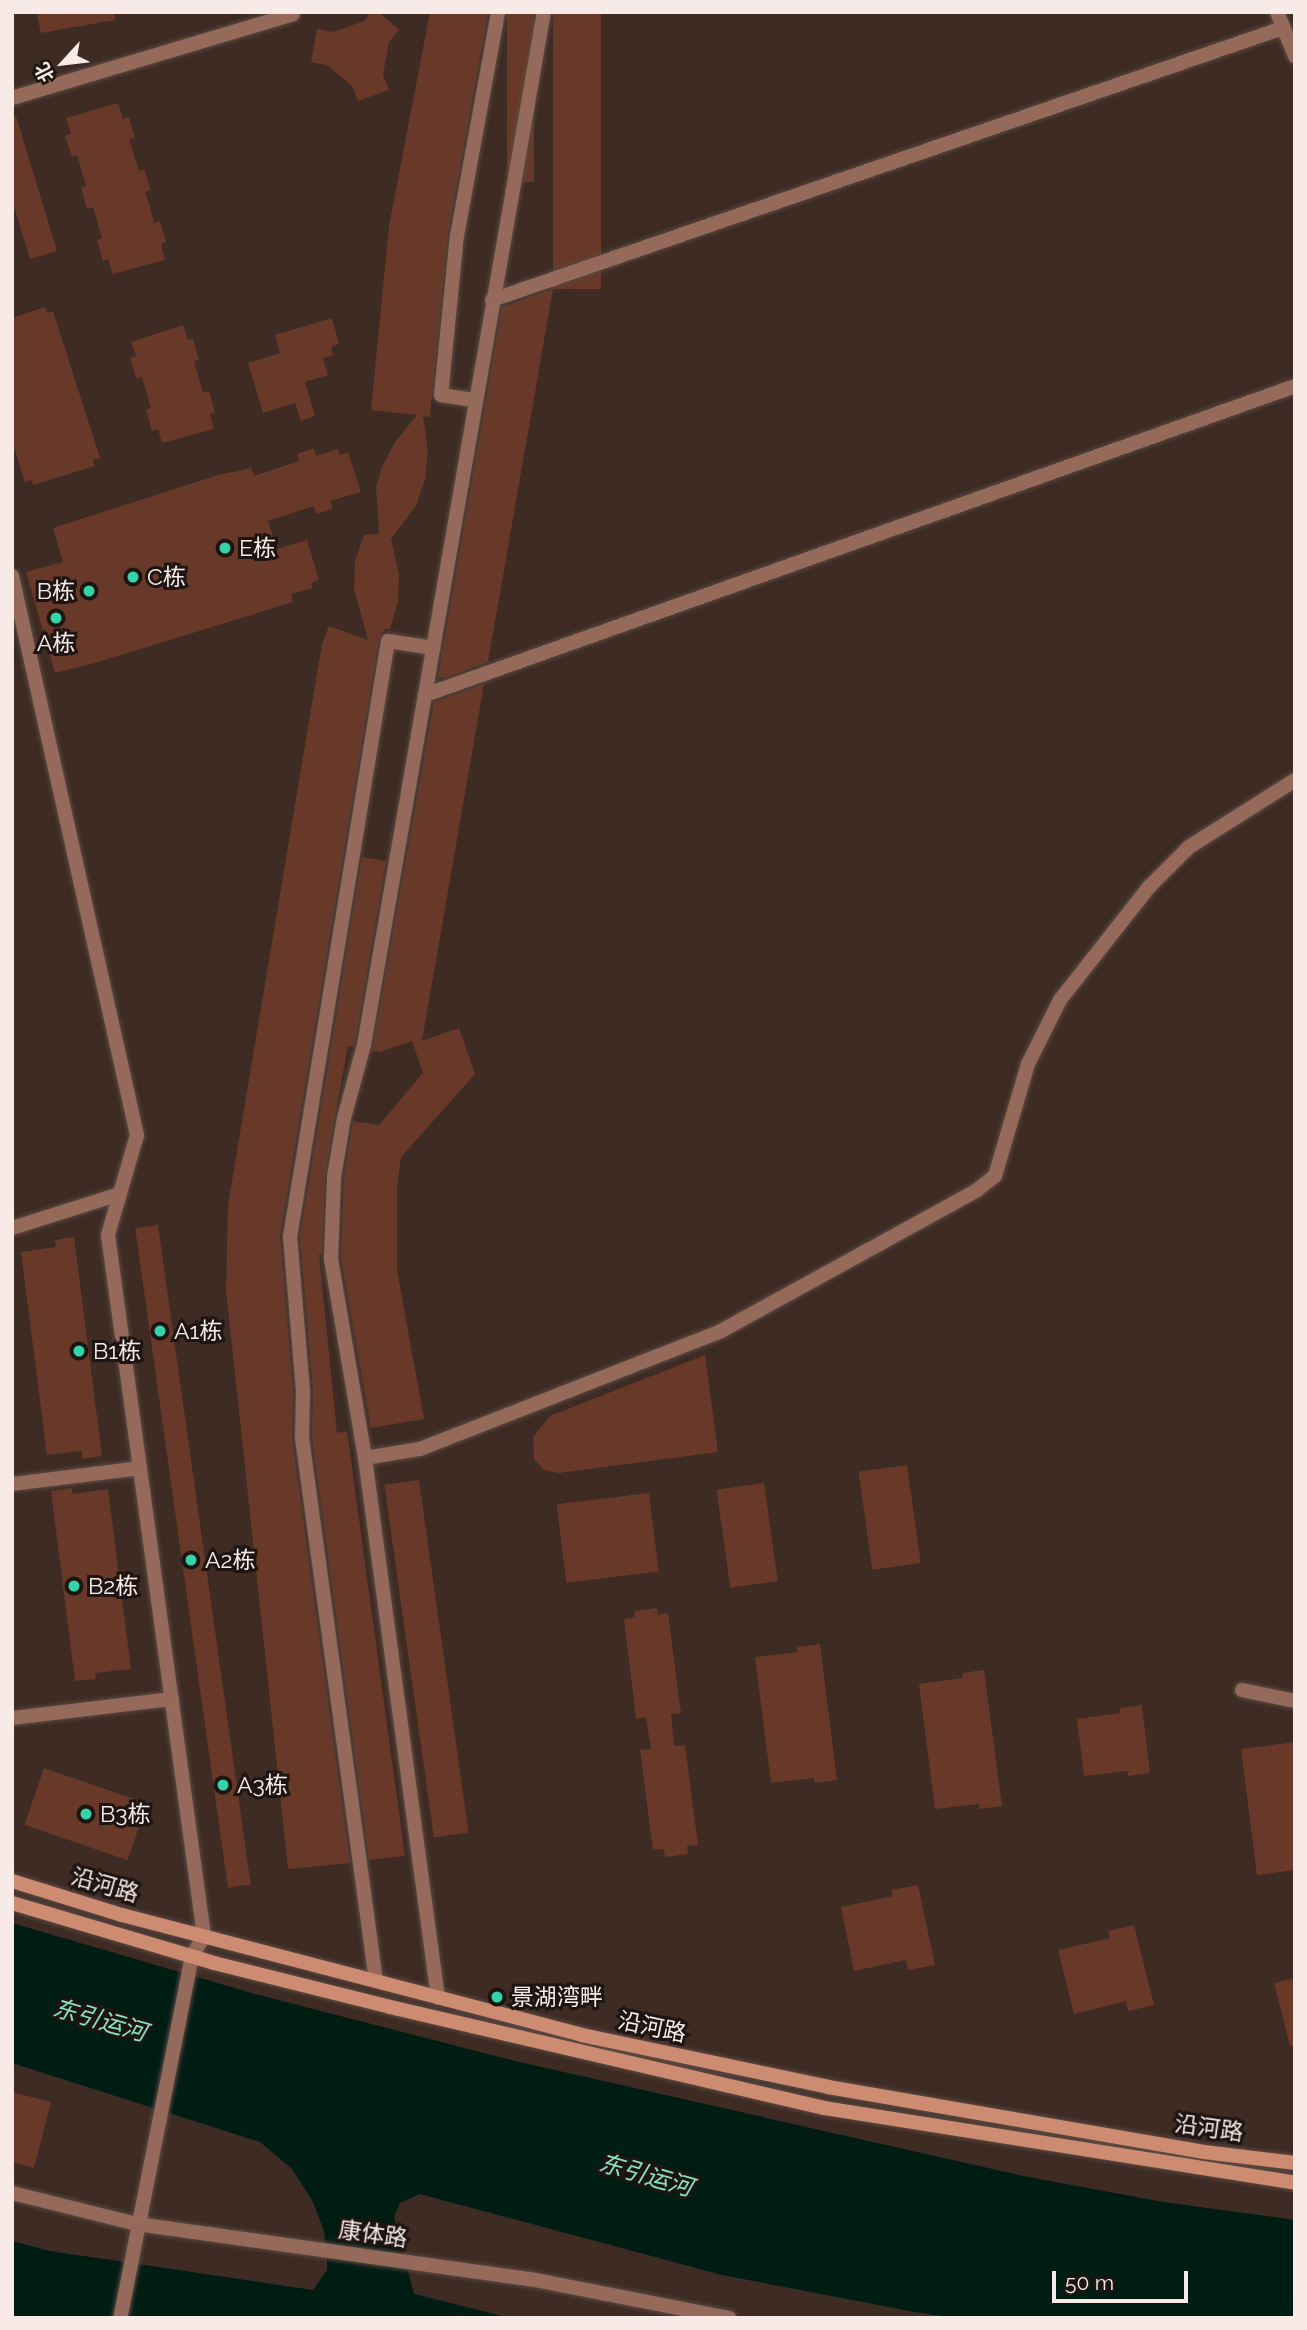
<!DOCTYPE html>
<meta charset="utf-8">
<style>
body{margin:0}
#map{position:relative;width:1307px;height:2330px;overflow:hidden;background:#3d2b24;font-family:Raleway,"Noto Sans SC",sans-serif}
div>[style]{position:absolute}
.water>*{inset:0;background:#001d14}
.building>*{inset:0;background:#683928;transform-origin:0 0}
.roads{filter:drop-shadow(0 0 2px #5b4a43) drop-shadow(0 0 2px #5b4a43)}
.pedestrian>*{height:14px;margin:-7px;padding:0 7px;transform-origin:7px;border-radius:7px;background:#956a5b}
.minor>*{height:14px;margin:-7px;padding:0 7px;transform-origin:7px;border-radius:7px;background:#956a5b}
.secondary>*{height:14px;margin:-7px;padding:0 7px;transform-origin:7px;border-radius:7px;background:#cd8b72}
.dots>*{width:19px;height:19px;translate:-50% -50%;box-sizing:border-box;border:4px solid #1e1512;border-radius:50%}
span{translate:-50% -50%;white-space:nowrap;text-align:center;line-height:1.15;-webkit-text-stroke:6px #1e1512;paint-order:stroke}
.poi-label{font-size:23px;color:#f8ebe7}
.left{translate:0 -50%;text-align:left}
.right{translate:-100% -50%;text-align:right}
.street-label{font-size:23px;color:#f8ebe7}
.water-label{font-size:24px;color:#86e4c3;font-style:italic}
.frame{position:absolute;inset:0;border:14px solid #f8ebe7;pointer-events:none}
.north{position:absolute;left:28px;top:28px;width:70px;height:70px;-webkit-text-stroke:5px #1e1512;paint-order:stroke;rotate:243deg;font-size:19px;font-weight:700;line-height:28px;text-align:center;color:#f8ebe7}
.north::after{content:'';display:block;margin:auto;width:24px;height:32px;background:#f8ebe7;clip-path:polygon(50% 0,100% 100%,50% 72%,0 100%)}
.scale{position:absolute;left:1052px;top:2271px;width:136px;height:32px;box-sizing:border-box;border:4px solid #f8ebe7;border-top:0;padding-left:9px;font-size:21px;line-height:24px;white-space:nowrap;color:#f8ebe7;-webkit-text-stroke:5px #1e1512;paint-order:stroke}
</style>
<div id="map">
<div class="water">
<div style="clip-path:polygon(12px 1923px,255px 1994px,515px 2061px,1023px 2176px,1163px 2202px,1295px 2220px,1295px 2318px,955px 2318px,915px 2312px,722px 2275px,420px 2194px,400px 2203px,394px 2217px,414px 2294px,510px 2318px,12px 2318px,12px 2241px,50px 2251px,313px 2290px,327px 2270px,327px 2258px,324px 2231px,313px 2202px,292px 2169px,260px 2142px,12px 2063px)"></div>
</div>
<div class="building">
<div style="clip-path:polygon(49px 12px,114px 12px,115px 20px,41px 33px,37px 15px)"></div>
<div style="clip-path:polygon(371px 12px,379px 12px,399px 30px,389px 42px,383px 75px,389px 90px,358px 101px,352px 86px,327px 65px,311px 62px,317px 29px,333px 32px,364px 21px)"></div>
<div style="clip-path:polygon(430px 12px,488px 12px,448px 234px,430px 417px,423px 416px,428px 451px,425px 479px,416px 506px,391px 539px,399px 574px,398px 602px,390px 629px,385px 629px,379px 639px,280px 1236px,293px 1391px,292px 1439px,350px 1863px,288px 1869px,226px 1290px,228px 1205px,322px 644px,329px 626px,368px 640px,354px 589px,355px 561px,364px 535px,379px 534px,376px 487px,382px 467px,395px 442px,417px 415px,371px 410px,389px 226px)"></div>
<div style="left:507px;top:12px;width:27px;height:170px"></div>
<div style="left:553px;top:12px;width:48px;height:277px"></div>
<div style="clip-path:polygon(118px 103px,123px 119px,129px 117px,135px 138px,129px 139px,139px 171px,144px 169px,151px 190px,145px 192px,150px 207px,154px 223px,160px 221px,166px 242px,161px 244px,165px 260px,113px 274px,108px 259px,103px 261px,97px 240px,102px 238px,93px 207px,87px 209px,81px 188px,86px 186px,77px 155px,72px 157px,65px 136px,71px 134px,66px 118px)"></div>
<div style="clip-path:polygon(12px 116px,16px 116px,57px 251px,30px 259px,12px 200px)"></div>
<div style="clip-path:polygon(553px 289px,488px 662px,444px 678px,438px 677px,502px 307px)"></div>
<div style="clip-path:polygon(45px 307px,47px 313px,53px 311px,100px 458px,93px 460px,95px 466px,33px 485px,32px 480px,25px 482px,12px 441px,12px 318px)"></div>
<div style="clip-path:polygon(332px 318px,339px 344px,331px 347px,333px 355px,323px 358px,328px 375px,305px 382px,315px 416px,301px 421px,295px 403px,263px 413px,248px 363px,280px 353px,275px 335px)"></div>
<div style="clip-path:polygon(183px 325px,188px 340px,193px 339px,199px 360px,194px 361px,203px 393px,209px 391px,215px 412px,210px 414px,214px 429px,162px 443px,158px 429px,152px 431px,146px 410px,151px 408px,142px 377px,136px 378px,130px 358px,136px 356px,131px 342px)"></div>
<div style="clip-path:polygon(314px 448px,316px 456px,338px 449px,340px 455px,348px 452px,361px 492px,330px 501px,333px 509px,316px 514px,314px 506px,268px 521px,277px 549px,307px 540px,319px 580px,311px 583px,313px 588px,291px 594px,293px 602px,95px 663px,55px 673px,26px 572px,63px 562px,53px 528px,218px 475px,251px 468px,254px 476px,299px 461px,297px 454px)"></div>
<div style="clip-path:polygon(484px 684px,422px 1041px,459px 1028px,475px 1074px,401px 1157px,397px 1186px,397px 1270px,424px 1419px,371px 1428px,341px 1258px,344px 1178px,353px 1121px,379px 1125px,423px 1073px,412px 1041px,380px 1052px,372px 1051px,434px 702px)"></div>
<div style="clip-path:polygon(362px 857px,386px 861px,355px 1043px,353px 1047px,348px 1046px,335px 1116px,325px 1175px,322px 1254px,319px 1254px,337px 1433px,347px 1431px,405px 1856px,369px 1860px,312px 1437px,313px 1390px,300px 1237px)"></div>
<div style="left:158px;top:1225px;width:666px;height:23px;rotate:82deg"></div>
<div style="clip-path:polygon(74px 1237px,102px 1456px,82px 1459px,82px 1451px,47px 1455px,21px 1252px,56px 1247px,55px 1240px)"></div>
<div style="clip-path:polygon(705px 1355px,718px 1452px,559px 1473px,544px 1470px,534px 1459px,533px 1437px,550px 1416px)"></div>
<div style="left:907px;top:1465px;width:99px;height:49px;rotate:82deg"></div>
<div style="left:419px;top:1480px;width:356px;height:35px;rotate:82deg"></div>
<div style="left:764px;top:1483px;width:99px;height:48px;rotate:82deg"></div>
<div style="clip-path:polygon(72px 1488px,72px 1494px,108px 1489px,131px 1669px,95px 1673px,96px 1679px,75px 1681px,51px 1491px)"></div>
<div style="left:649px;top:1493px;width:79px;height:93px;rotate:83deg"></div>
<div style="clip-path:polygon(657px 1608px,658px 1615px,668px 1613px,681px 1713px,671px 1714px,674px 1746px,685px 1745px,698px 1845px,687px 1846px,688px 1854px,665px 1857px,664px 1849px,653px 1850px,640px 1750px,651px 1749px,646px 1717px,636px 1719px,624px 1619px,635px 1617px,634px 1611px)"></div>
<div style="clip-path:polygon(820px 1644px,837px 1780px,815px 1783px,814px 1778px,771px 1783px,755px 1657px,798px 1652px,797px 1647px)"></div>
<div style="clip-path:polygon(984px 1670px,1002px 1806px,979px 1809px,979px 1804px,935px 1809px,919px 1684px,963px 1678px,962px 1673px)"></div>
<div style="clip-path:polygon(1142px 1705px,1150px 1773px,1128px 1776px,1128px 1771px,1084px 1776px,1077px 1719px,1120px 1713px,1120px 1708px)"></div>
<div style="clip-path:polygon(1295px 1742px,1295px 1870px,1257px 1875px,1241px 1749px)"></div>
<div style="left:44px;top:1768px;width:109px;height:60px;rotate:19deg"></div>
<div style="clip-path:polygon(918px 1885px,935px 1965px,908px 1970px,906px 1960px,854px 1971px,841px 1907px,893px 1896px,891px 1890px)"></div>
<div style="clip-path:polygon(1134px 1925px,1154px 2005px,1128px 2011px,1126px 2001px,1074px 2014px,1058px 1950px,1110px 1938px,1108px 1931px)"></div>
<div style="clip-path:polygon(1295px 1978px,1295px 2046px,1290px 2046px,1274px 1983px)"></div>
<div style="clip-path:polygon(12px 2092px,51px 2102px,34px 2168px,12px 2162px)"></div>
</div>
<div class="roads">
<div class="pedestrian">
<div style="left:475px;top:400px;width:34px;rotate:-172deg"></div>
<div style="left:441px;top:395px;width:160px;rotate:-84.3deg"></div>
<div style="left:457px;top:236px;width:228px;rotate:-79.6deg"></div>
<div style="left:376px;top:1981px;width:548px;rotate:-97.76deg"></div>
<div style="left:302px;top:1438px;width:47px;rotate:-88.8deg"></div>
<div style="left:303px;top:1391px;width:155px;rotate:-94.8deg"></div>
<div style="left:290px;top:1237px;width:604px;rotate:-80.66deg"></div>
<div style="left:388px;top:641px;width:46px;rotate:8.8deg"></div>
<div style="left:438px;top:1998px;width:545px;rotate:-97.7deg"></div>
<div style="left:365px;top:1458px;width:202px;rotate:-99.7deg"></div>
<div style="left:331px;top:1259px;width:82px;rotate:-87.9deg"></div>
<div style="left:334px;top:1177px;width:60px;rotate:-80.4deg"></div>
<div style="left:344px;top:1118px;width:76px;rotate:-74.7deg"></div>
<div style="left:364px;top:1045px;width:1049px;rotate:-80.12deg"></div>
</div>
<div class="minor">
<div style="left:1277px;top:12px;width:48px;rotate:67.8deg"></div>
<div style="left:12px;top:98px;width:293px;rotate:-16.6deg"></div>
<div style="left:492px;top:300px;width:836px;rotate:-18.98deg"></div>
<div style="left:12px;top:576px;width:573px;rotate:77.4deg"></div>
<div style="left:137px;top:1135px;width:104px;rotate:106.2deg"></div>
<div style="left:108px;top:1235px;width:708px;rotate:82.2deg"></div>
<div style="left:204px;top:1936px;width:23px;rotate:121deg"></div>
<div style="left:192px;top:1956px;width:369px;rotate:101.2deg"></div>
<div style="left:425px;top:695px;width:923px;rotate:-19.55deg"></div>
<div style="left:12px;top:1228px;width:113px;rotate:-17.5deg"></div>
<div style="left:365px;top:1458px;width:56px;rotate:-9.3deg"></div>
<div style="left:420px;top:1449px;width:323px;rotate:-21.4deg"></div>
<div style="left:721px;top:1331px;width:292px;rotate:-28.8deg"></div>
<div style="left:977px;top:1190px;width:23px;rotate:-38deg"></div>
<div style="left:995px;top:1176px;width:117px;rotate:-73.6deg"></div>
<div style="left:1028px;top:1064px;width:72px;rotate:-63.4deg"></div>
<div style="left:1060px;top:1000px;width:144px;rotate:-51.8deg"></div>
<div style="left:1149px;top:887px;width:57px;rotate:-45deg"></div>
<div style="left:1189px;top:847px;width:125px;rotate:-32.3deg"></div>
<div style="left:12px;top:1484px;width:129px;rotate:-7.1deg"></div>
<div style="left:1242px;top:1690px;width:54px;rotate:11.7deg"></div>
<div style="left:12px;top:1718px;width:161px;rotate:-6.8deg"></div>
<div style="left:12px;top:2193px;width:129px;rotate:13.9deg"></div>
<div style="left:137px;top:2224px;width:397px;rotate:8deg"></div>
<div style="left:530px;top:2279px;width:203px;rotate:11.1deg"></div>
</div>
<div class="secondary">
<div style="left:12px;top:1881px;width:115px;rotate:17.2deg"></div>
<div style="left:122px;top:1915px;width:475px;rotate:14.6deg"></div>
<div style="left:582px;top:2035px;width:251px;rotate:11.9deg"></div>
<div style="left:828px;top:2087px;width:382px;rotate:9.8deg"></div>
<div style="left:1204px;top:2152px;width:92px;rotate:6.9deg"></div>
<div style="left:12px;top:1903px;width:211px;rotate:16.5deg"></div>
<div style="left:214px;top:1963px;width:181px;rotate:14deg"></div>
<div style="left:390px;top:2007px;width:446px;rotate:13.1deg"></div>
<div style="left:824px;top:2108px;width:477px;rotate:9deg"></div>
</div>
</div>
<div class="dots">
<div style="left:225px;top:548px;background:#33d4a8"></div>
<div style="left:133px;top:577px;background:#33d4a8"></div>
<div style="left:89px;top:591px;background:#33d4a8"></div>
<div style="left:56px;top:618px;background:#33d4a8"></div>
<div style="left:160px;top:1331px;background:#33d4a8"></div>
<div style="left:79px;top:1351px;background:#33d4a8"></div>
<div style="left:191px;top:1560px;background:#33d4a8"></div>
<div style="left:74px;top:1586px;background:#33d4a8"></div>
<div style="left:223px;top:1785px;background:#33d4a8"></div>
<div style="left:86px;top:1814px;background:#33d4a8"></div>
<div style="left:497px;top:1997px;background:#33d4a8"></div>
</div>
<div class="poi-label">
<span class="left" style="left:239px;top:548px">E栋</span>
<span class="left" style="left:147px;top:577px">C栋</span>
<span class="right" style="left:75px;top:591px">B栋</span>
<span style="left:56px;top:643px">A栋</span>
<span class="left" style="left:174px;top:1331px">A1栋</span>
<span class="left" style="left:93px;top:1351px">B1栋</span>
<span class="left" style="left:205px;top:1560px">A2栋</span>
<span class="left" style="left:88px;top:1586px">B2栋</span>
<span class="left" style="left:237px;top:1785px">A3栋</span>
<span class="left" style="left:100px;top:1814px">B3栋</span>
<span class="left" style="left:511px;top:1997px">景湖湾畔</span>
</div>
<div class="street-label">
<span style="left:105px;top:1885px;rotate:16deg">沿河路</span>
<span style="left:652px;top:2027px;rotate:12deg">沿河路</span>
<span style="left:1209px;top:2128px;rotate:8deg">沿河路</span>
<span style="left:373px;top:2234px;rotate:8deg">康体路</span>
</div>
<div class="water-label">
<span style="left:100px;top:2020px;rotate:16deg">东引运河</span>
<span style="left:646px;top:2175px;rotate:16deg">东引运河</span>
</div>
<div class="frame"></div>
<div class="north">北</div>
<div class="scale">50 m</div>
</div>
